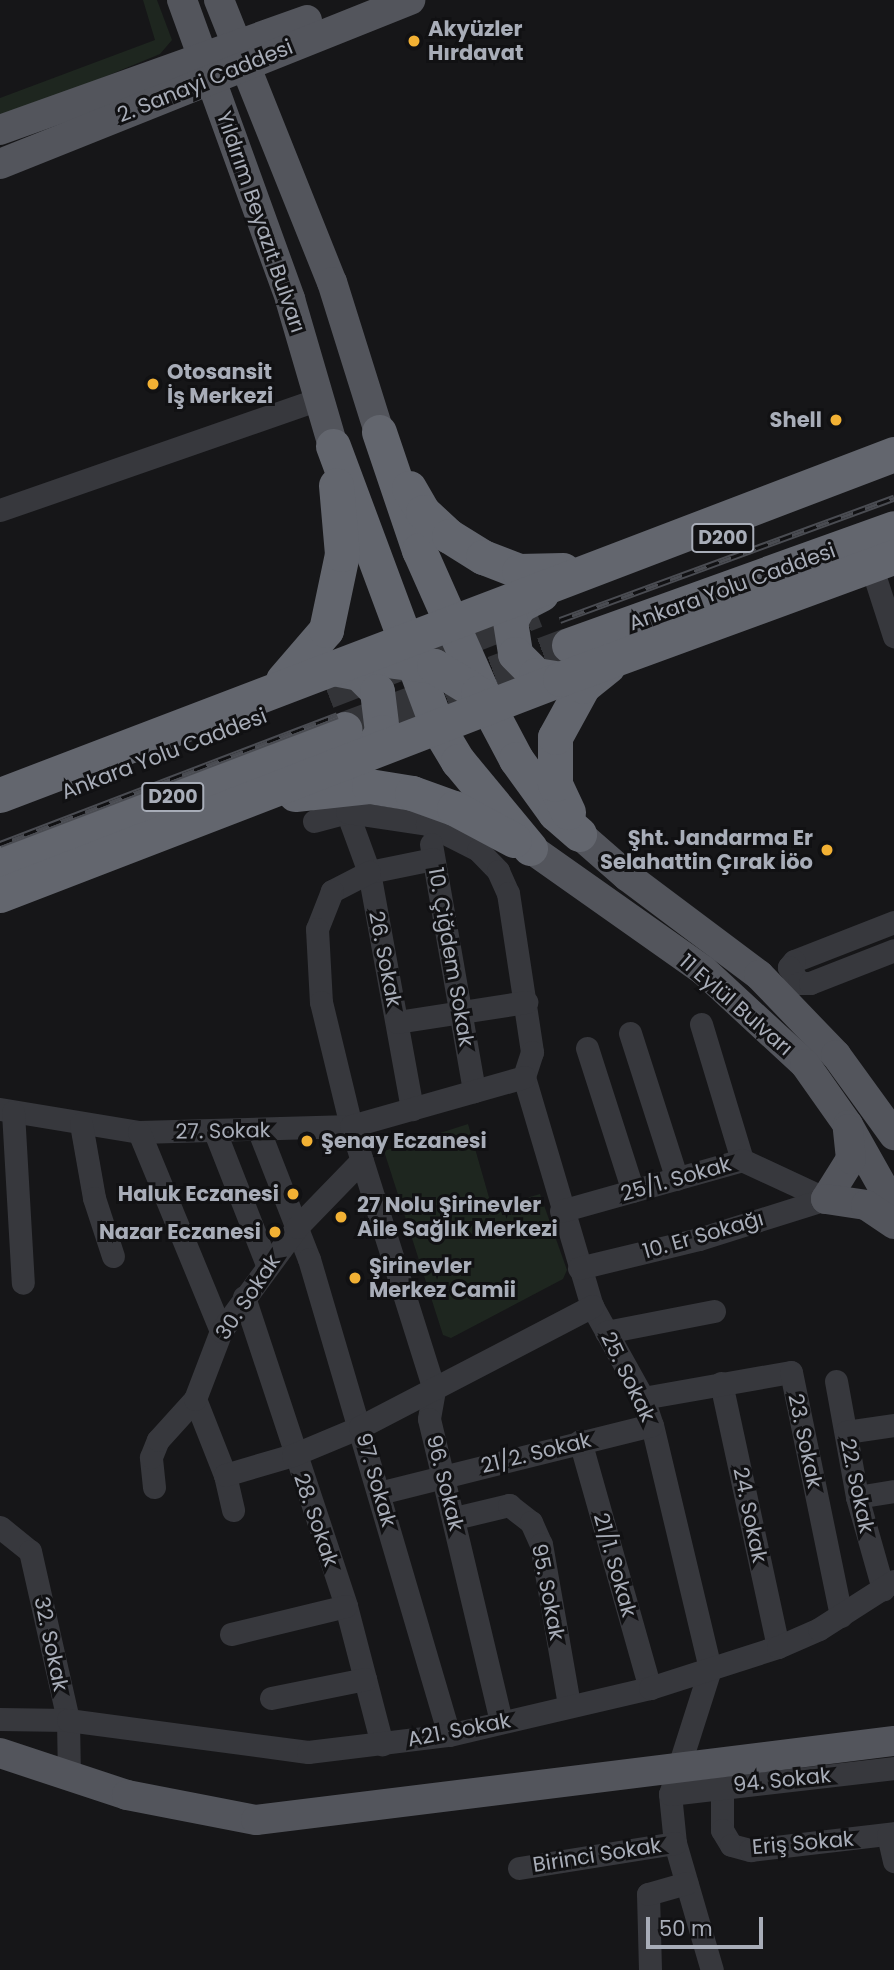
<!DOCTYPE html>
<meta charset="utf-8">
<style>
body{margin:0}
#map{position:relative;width:894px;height:1970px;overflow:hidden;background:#161618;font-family:Poppins,sans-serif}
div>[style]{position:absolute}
.green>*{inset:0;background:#1e261f}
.highway-tunnel>*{height:35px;margin-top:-17.5px;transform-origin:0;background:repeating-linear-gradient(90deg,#333438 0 35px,transparent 0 53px)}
.minor>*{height:23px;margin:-11.5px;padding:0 11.5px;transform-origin:11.5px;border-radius:11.5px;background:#37383d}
.major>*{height:30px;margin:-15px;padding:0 15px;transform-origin:15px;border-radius:15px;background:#53555c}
.highway>*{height:35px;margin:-17.5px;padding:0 17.5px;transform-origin:17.5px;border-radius:17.5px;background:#63666e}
.rail>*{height:7px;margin-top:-3.5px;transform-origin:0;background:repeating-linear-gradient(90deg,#111113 0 13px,#4a4c52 0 26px);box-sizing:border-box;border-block:2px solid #4a4c52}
.dots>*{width:19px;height:19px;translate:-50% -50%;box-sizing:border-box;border:4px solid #111113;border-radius:50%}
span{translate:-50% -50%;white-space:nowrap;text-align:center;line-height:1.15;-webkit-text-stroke:6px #111113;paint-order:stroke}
.shield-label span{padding:2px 5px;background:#111113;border:2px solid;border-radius:5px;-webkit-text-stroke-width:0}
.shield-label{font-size:19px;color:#a8adb8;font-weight:700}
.poi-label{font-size:21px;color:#a8adb8;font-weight:700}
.left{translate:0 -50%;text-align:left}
.right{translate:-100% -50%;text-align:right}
.street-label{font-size:21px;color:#a8adb8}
.scale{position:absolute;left:646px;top:1917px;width:117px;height:32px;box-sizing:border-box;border:4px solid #a8adb8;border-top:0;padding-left:9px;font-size:21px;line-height:24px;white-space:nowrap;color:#a8adb8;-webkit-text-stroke:5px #111113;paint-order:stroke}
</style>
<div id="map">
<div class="green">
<div style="clip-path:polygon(143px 0,157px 0,172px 40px,160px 54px,0 120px,0 98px,155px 40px)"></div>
<div style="clip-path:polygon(468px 1124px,492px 1208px,540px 1194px,567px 1270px,563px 1279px,451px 1338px,443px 1335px,384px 1151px)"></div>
</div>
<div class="highway-tunnel">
<div style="left:327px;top:691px;width:224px;rotate:-21.2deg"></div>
<div style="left:345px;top:729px;width:239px;rotate:-20.6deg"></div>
</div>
<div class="minor">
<div style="left:0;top:510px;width:338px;rotate:-19.2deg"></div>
<div style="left:871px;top:565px;width:75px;rotate:72.1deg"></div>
<div style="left:347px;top:812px;width:64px;rotate:69.9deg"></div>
<div style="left:369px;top:872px;width:241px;rotate:79.7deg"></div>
<div style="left:314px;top:821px;width:34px;rotate:-15deg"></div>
<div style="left:347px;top:812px;width:81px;rotate:8.5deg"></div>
<div style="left:427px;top:824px;width:57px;rotate:27deg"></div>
<div style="left:478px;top:850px;width:29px;rotate:46deg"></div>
<div style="left:498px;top:871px;width:24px;rotate:66deg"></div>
<div style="left:508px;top:893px;width:161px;rotate:81.4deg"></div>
<div style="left:532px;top:1052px;width:26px;rotate:108deg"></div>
<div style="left:524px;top:1077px;width:239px;rotate:73.5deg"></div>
<div style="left:592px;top:1306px;width:105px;rotate:61deg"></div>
<div style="left:643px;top:1398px;width:28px;rotate:72deg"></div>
<div style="left:652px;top:1425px;width:251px;rotate:76.6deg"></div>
<div style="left:710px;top:1669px;width:131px;rotate:107.7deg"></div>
<div style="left:670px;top:1794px;width:49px;rotate:84.2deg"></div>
<div style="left:675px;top:1843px;width:132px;rotate:73.8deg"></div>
<div style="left:431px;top:844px;width:251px;rotate:80.1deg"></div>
<div style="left:433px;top:859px;width:65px;rotate:168.5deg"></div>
<div style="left:369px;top:872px;width:42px;rotate:152.8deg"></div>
<div style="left:332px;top:891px;width:41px;rotate:111.5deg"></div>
<div style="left:317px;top:929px;width:73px;rotate:86.9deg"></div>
<div style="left:321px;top:1002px;width:128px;rotate:76.4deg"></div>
<div style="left:351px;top:1126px;width:277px;rotate:72.5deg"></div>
<div style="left:434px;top:1390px;width:29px;rotate:100deg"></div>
<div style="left:429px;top:1419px;width:311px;rotate:76.6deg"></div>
<div style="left:894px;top:922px;width:107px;rotate:158.7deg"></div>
<div style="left:794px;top:961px;width:8px;rotate:130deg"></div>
<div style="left:789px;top:967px;width:19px;rotate:58deg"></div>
<div style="left:799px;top:983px;width:11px"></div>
<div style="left:810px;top:983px;width:90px;rotate:-21.4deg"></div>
<div style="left:397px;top:1022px;width:131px;rotate:-8.8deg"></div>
<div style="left:701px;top:1024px;width:142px;rotate:73.2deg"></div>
<div style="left:630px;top:1033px;width:153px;rotate:72.2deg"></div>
<div style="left:587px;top:1048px;width:150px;rotate:72.2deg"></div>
<div style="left:0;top:1109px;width:141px;rotate:9.4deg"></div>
<div style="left:139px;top:1132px;width:212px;rotate:-1.6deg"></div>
<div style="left:351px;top:1126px;width:180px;rotate:-15.8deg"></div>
<div style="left:13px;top:1112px;width:171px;rotate:86.7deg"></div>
<div style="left:81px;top:1124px;width:75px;rotate:80deg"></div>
<div style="left:94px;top:1198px;width:61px;rotate:71.9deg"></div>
<div style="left:259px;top:1131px;width:137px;rotate:68.7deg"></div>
<div style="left:309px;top:1259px;width:496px;rotate:73.6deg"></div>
<div style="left:139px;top:1132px;width:215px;rotate:67.6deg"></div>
<div style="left:215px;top:1132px;width:143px;rotate:68.6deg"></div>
<div style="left:561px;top:1211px;width:188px;rotate:-15.7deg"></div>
<div style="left:742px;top:1160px;width:93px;rotate:24.9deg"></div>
<div style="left:579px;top:1268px;width:123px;rotate:-13.6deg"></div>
<div style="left:699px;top:1239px;width:133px;rotate:-17.5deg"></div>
<div style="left:244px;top:1297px;width:325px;rotate:71.7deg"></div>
<div style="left:346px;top:1606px;width:143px;rotate:75.4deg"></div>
<div style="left:606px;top:1332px;width:110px;rotate:-11deg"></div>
<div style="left:836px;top:1381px;width:118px;rotate:79.7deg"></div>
<div style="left:857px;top:1497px;width:96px;rotate:74.2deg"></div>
<div style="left:721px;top:1383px;width:270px;rotate:77.8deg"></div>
<div style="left:643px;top:1398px;width:150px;rotate:-10deg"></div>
<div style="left:791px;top:1372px;width:249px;rotate:78.4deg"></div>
<div style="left:195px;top:1399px;width:82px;rotate:68.5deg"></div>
<div style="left:225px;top:1475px;width:36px;rotate:77deg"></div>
<div style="left:846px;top:1432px;width:49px;rotate:-8.3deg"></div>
<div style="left:580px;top:1441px;width:257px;rotate:74.2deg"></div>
<div style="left:225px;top:1475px;width:71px;rotate:-16.4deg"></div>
<div style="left:293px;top:1455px;width:73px;rotate:-22.7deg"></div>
<div style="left:360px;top:1427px;width:262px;rotate:-27.5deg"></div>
<div style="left:154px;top:1487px;width:30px;rotate:-96deg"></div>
<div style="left:151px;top:1457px;width:18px;rotate:-68deg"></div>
<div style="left:158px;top:1440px;width:55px;rotate:-47.9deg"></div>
<div style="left:195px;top:1399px;width:73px;rotate:-69.1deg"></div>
<div style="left:221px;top:1331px;width:129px;rotate:-53.8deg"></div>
<div style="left:297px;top:1227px;width:93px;rotate:-45.9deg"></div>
<div style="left:379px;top:1493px;width:281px;rotate:-14deg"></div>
<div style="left:857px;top:1497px;width:37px;rotate:-9deg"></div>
<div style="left:455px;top:1518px;width:56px;rotate:-13.5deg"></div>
<div style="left:509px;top:1505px;width:28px;rotate:38deg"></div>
<div style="left:531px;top:1522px;width:24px;rotate:66deg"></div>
<div style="left:541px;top:1544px;width:163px;rotate:80.1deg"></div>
<div style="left:0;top:1527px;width:38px;rotate:39deg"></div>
<div style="left:30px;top:1551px;width:173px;rotate:77.3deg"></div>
<div style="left:68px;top:1720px;width:57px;rotate:89deg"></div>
<div style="left:231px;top:1634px;width:118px;rotate:-13.7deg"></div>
<div style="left:271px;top:1698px;width:96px;rotate:-11.4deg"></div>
<div style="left:0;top:1719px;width:68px;rotate:0.8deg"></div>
<div style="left:68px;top:1720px;width:242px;rotate:7.6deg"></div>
<div style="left:308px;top:1752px;width:142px;rotate:-6.9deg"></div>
<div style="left:449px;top:1735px;width:206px;rotate:-13.2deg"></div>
<div style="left:650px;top:1688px;width:134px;rotate:-17.8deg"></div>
<div style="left:778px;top:1647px;width:45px;rotate:-23.7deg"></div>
<div style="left:819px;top:1629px;width:89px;rotate:-32.6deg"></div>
<div style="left:722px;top:1787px;width:43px;rotate:90deg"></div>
<div style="left:722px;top:1830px;width:17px;rotate:59deg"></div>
<div style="left:731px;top:1845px;width:20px;rotate:15deg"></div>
<div style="left:750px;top:1850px;width:145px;rotate:-6.7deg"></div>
<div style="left:670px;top:1794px;width:226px;rotate:-6.6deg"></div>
<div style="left:888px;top:1835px;width:27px;rotate:77deg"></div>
<div style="left:519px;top:1868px;width:158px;rotate:-9.1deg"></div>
<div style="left:650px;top:1970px;width:76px;rotate:-91.5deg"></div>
<div style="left:648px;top:1894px;width:40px;rotate:-16deg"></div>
</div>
<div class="major">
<div style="left:182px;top:0;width:318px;rotate:70.1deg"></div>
<div style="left:290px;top:299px;width:153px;rotate:73.7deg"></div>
<div style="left:219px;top:0;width:304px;rotate:68.2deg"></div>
<div style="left:332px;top:282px;width:157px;rotate:72.6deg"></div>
<div style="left:0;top:130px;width:326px;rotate:-19.7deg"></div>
<div style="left:0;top:164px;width:442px;rotate:-21.8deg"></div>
<div style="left:579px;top:834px;width:64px;rotate:41.2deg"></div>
<div style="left:627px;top:876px;width:165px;rotate:36.9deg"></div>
<div style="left:759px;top:975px;width:111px;rotate:46.1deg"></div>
<div style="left:836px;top:1055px;width:99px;rotate:54.1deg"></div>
<div style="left:530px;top:848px;width:212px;rotate:35.2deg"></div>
<div style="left:703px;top:970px;width:139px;rotate:42.7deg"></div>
<div style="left:805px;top:1064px;width:75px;rotate:54.8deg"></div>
<div style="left:848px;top:1125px;width:94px;rotate:60.7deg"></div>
<div style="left:826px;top:1199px;width:47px;rotate:-58deg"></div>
<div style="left:851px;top:1159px;width:30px;rotate:-96deg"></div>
<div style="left:826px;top:1199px;width:40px;rotate:8.5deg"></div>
<div style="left:866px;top:1205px;width:34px;rotate:34deg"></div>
<div style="left:0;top:1753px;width:134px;rotate:18.3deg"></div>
<div style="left:127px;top:1795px;width:131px;rotate:11deg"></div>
<div style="left:256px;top:1820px;width:643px;rotate:-7.06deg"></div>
</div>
<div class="highway">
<div style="left:379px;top:432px;width:125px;rotate:71.3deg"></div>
<div style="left:419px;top:550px;width:173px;rotate:66.1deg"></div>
<div style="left:489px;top:708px;width:58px;rotate:62.1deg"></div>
<div style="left:516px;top:759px;width:67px;rotate:54.2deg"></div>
<div style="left:555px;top:813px;width:32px;rotate:41deg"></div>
<div style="left:333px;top:446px;width:301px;rotate:69.6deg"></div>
<div style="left:438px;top:728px;width:39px;rotate:59deg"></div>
<div style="left:458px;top:761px;width:113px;rotate:50.4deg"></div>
<div style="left:409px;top:488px;width:28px;rotate:60deg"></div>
<div style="left:423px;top:512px;width:35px;rotate:43deg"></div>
<div style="left:449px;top:536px;width:40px;rotate:32deg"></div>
<div style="left:483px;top:557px;width:39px;rotate:21deg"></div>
<div style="left:519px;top:571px;width:44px;rotate:-1.3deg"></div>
<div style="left:541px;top:594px;width:25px;rotate:153deg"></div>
<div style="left:519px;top:605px;width:18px;rotate:119deg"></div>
<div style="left:510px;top:621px;width:33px;rotate:81deg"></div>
<div style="left:515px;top:654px;width:30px;rotate:45deg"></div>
<div style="left:536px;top:675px;width:24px;rotate:9deg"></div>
<div style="left:569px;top:645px;width:345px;rotate:-19.8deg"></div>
<div style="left:394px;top:661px;width:40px;rotate:7.1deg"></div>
<div style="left:434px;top:666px;width:52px;rotate:31.5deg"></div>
<div style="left:478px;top:693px;width:12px;rotate:55deg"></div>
<div style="left:328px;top:667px;width:32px;rotate:11deg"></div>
<div style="left:359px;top:673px;width:25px;rotate:45deg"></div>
<div style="left:377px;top:691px;width:41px;rotate:83deg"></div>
<div style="left:382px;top:732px;width:25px;rotate:124deg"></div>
<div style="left:283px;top:680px;width:66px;rotate:-49.3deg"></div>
<div style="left:326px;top:630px;width:78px;rotate:-78.1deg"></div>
<div style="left:342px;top:554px;width:69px;rotate:-95deg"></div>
<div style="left:295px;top:794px;width:74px;rotate:-6.2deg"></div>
<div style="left:369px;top:786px;width:44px;rotate:9.2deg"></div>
<div style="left:412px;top:793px;width:45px;rotate:19.7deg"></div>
<div style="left:454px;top:808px;width:68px;rotate:28.1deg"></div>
<div style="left:0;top:795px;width:957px;rotate:-20.88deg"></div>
<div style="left:568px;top:812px;width:31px;rotate:-115deg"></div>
<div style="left:555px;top:784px;width:47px;rotate:-90deg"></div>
<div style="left:555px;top:737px;width:58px;rotate:-61.2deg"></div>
<div style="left:583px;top:686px;width:32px;rotate:-39deg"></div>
<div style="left:0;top:864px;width:370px;rotate:-21.4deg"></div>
<div style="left:0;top:895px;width:600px;rotate:-21.09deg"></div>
<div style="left:560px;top:679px;width:356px;rotate:-20.1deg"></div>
</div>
<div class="rail">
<div style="left:560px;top:620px;width:356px;rotate:-20.1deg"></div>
<div style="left:0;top:844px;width:361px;rotate:-20.9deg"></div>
</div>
<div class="dots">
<div style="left:414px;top:41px;background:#f2b134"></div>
<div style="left:153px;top:384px;background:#f2b134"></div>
<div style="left:836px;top:420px;background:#f2b134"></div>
<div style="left:827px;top:850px;background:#f2b134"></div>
<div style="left:307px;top:1141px;background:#f2b134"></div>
<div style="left:293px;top:1194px;background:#f2b134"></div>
<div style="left:341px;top:1217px;background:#f2b134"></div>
<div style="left:275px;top:1232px;background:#f2b134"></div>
<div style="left:355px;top:1278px;background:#f2b134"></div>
</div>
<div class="shield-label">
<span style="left:723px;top:538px">D200</span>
<span style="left:173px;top:797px">D200</span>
</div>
<div class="poi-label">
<span class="left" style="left:428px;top:41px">Akyüzler<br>Hırdavat</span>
<span class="left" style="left:167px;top:384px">Otosansit<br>İş Merkezi</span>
<span class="right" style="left:822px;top:420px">Shell</span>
<span class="right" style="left:813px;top:850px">Şht. Jandarma Er<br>Selahattin Çırak İöo</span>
<span class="left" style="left:321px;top:1141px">Şenay Eczanesi</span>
<span class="right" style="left:279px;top:1194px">Haluk Eczanesi</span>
<span class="left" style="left:357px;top:1217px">27 Nolu Şirinevler<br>Aile Sağlık Merkezi</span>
<span class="right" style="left:261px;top:1232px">Nazar Eczanesi</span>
<span class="left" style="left:369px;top:1278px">Şirinevler<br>Merkez Camii</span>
</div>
<div class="street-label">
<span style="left:205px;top:81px;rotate:-22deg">2. Sanayi Caddesi</span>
<span style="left:261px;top:222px;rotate:71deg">Yıldırım Beyazıt Bulvarı</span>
<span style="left:732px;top:587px;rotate:-20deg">Ankara Yolu Caddesi</span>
<span style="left:164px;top:754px;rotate:-21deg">Ankara Yolu Caddesi</span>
<span style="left:451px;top:957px;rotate:80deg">10. Çiğdem Sokak</span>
<span style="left:385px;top:959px;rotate:79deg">26. Sokak</span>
<span style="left:736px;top:1005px;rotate:41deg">11 Eylül Bulvarı</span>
<span style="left:223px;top:1131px;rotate:-1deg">27. Sokak</span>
<span style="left:676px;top:1179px;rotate:-16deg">25/1. Sokak</span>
<span style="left:703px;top:1235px;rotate:-16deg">10. Er Sokağı</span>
<span style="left:248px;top:1297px;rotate:-56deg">30. Sokak</span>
<span style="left:628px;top:1377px;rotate:64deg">25. Sokak</span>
<span style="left:805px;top:1441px;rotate:78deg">23. Sokak</span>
<span style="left:536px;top:1453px;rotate:-14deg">21/2. Sokak</span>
<span style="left:376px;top:1480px;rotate:74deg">97. Sokak</span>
<span style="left:445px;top:1483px;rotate:76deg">96. Sokak</span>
<span style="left:857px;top:1486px;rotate:78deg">22. Sokak</span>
<span style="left:750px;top:1515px;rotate:78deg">24. Sokak</span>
<span style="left:316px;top:1520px;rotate:71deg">28. Sokak</span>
<span style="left:615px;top:1565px;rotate:74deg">21/1. Sokak</span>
<span style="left:548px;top:1592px;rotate:79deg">95. Sokak</span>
<span style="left:51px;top:1644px;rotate:78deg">32. Sokak</span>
<span style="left:459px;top:1730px;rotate:-11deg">A21. Sokak</span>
<span style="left:782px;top:1780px;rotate:-6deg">94. Sokak</span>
<span style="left:803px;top:1843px;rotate:-5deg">Eriş Sokak</span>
<span style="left:597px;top:1855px;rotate:-9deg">Birinci Sokak</span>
</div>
<div class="scale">50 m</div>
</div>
